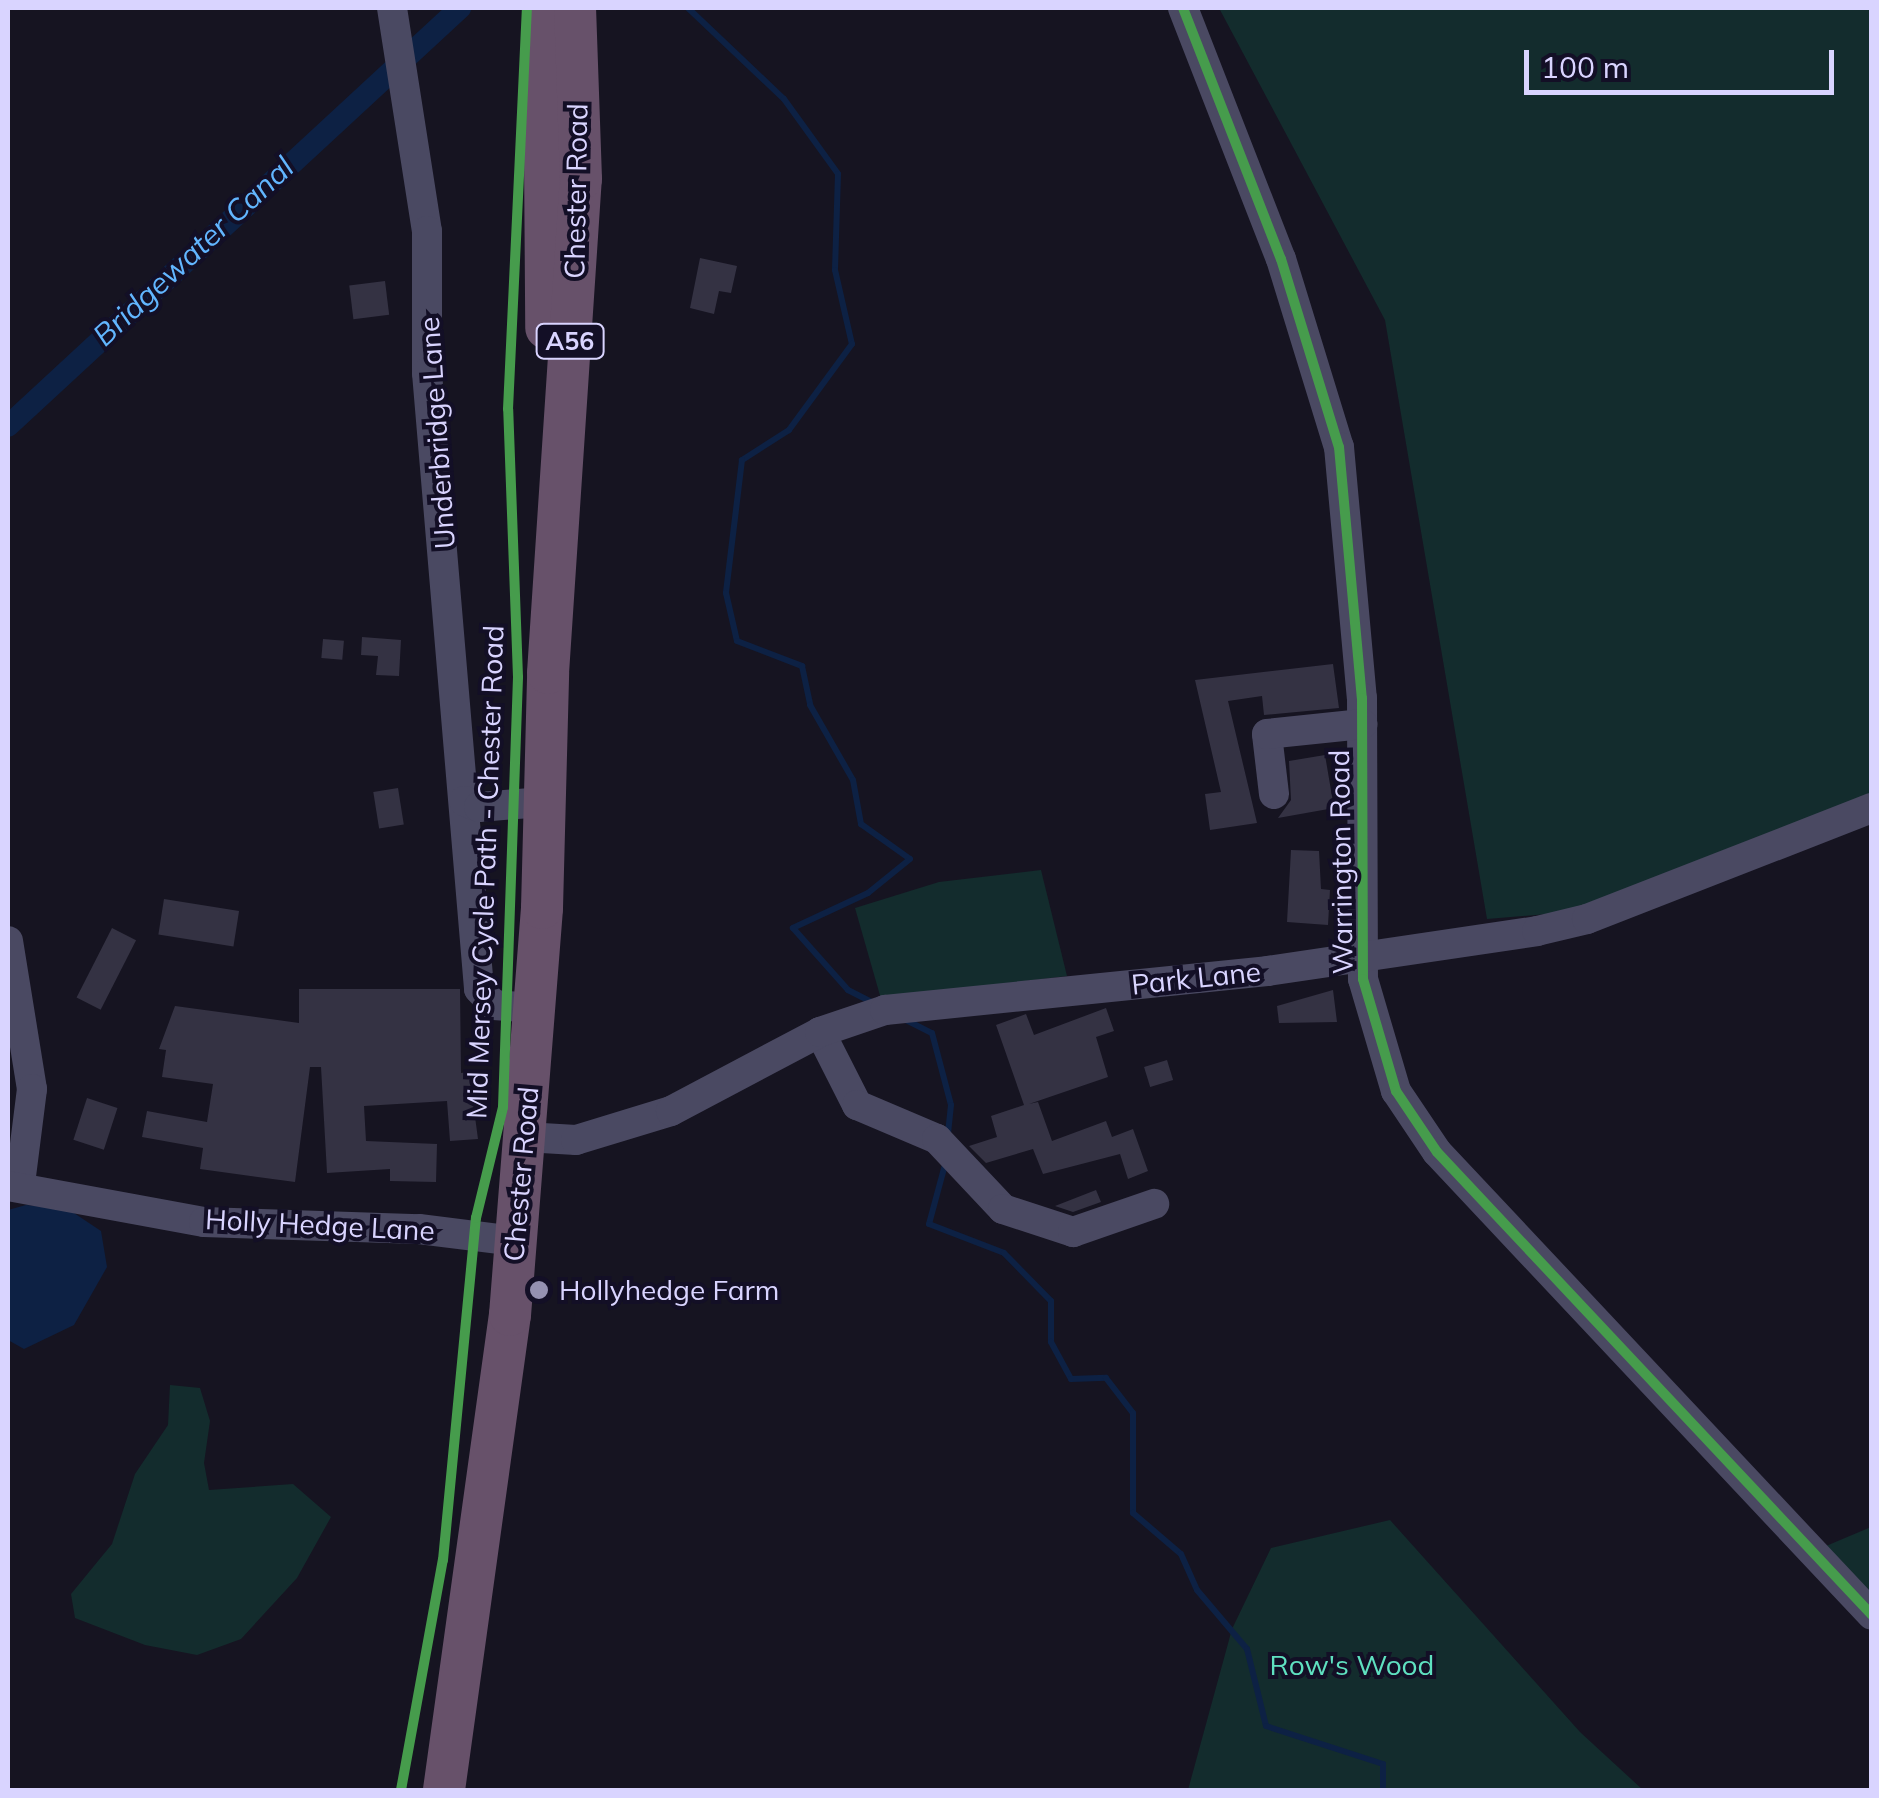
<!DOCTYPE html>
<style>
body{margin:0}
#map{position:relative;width:1879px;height:1798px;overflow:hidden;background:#161421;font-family:Mulish,sans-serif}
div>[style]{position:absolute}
.green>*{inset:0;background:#132c2d}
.water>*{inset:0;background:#0d2144}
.stream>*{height:6px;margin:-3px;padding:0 3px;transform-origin:3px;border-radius:3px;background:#0d2144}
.canal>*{height:22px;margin:-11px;padding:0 11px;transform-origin:11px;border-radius:11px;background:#0d2144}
.building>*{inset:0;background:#343243;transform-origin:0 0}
.minor>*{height:30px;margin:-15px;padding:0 15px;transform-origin:15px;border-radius:15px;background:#4a4962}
.highway>*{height:42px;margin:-21px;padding:0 21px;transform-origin:21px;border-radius:21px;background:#67516a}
.cycleway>*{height:10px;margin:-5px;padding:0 5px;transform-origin:5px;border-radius:5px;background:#469c4c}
.dots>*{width:28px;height:28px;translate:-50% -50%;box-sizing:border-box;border:5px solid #130f26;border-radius:50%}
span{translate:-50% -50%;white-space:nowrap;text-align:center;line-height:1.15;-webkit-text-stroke:8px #130f26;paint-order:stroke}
.shield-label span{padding:2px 8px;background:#130f26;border:2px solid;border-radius:8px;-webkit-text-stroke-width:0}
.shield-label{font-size:25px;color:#d9d4ff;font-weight:700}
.street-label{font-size:28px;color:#d9d4ff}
.poi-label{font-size:28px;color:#d9d4ff}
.left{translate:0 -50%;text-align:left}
.park-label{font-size:28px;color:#5fe0c0}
.water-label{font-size:30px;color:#62b6ff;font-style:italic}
.frame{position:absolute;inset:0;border:10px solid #d9d4ff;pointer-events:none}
.scale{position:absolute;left:1524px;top:50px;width:310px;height:45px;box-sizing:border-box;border:5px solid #d9d4ff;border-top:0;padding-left:12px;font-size:30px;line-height:35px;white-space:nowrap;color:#d9d4ff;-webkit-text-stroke:8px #130f26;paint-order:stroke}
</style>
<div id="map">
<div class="green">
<div style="clip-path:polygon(1219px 8px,1871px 8px,1871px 796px,1583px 911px,1487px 919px,1385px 320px)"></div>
<div style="clip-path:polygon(1041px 870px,1067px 976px,881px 999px,855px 908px,939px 882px)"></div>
<div style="clip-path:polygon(170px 1385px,200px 1388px,210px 1421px,204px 1463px,209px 1490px,293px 1484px,331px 1517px,297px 1578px,241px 1639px,197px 1655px,145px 1645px,75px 1618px,71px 1594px,112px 1544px,135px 1474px,168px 1425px)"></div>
<div style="clip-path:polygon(1390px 1520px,1580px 1732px,1643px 1790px,1188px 1790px,1232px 1629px,1271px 1548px)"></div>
<div style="clip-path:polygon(1871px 1527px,1871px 1596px,1826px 1546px)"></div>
</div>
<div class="water">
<div style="clip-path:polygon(26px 1205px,68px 1209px,101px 1231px,107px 1267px,74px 1325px,24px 1349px,8px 1340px,8px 1210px)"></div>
</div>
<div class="stream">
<div style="left:688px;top:8px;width:132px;rotate:43.5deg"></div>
<div style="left:784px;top:99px;width:92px;rotate:54.2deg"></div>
<div style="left:838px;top:174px;width:96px;rotate:91.8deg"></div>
<div style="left:835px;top:270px;width:76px;rotate:77.1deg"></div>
<div style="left:852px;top:344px;width:107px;rotate:126.2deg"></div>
<div style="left:789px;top:430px;width:56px;rotate:147.4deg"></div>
<div style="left:742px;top:460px;width:134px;rotate:96.9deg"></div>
<div style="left:726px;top:593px;width:49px;rotate:77.1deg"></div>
<div style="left:737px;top:641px;width:70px;rotate:21deg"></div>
<div style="left:802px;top:666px;width:40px;rotate:78deg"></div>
<div style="left:810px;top:705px;width:86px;rotate:60.2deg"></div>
<div style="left:853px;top:780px;width:45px;rotate:79.7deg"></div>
<div style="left:861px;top:824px;width:60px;rotate:35.5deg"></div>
<div style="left:910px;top:859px;width:54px;rotate:141deg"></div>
<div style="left:868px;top:893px;width:83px;rotate:155deg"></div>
<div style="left:793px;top:928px;width:83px;rotate:48.4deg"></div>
<div style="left:848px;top:990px;width:28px;rotate:27deg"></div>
<div style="left:906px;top:1020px;width:29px;rotate:27deg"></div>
<div style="left:932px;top:1033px;width:74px;rotate:75.2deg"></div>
<div style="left:951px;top:1105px;width:29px;rotate:96deg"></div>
<div style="left:946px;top:1161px;width:65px;rotate:105.1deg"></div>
<div style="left:929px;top:1224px;width:80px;rotate:21.1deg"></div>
<div style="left:1004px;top:1253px;width:67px;rotate:45.6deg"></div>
<div style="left:1051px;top:1301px;width:41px;rotate:90deg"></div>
<div style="left:1051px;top:1342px;width:42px;rotate:61.6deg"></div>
<div style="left:1071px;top:1379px;width:35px;rotate:-2deg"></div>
<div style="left:1106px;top:1378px;width:44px;rotate:52.4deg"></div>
<div style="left:1133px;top:1413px;width:100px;rotate:90deg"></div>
<div style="left:1133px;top:1513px;width:63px;rotate:40.5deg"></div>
<div style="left:1181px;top:1554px;width:39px;rotate:66deg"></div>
<div style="left:1197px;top:1590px;width:77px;rotate:49.7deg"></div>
<div style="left:1247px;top:1649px;width:79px;rotate:76.1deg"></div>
<div style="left:1266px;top:1726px;width:123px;rotate:18deg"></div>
<div style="left:1383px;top:1764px;width:26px;rotate:90deg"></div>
</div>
<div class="canal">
<div style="left:8px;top:426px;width:616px;rotate:-42.76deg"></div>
</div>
<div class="building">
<div style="clip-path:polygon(700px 258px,737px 266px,731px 293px,719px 291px,714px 314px,690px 308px)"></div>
<div style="left:385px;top:281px;width:34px;height:36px;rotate:83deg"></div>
<div style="clip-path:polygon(362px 637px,401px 640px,399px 676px,376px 675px,378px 656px,361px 655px)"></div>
<div style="left:323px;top:639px;width:21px;height:19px;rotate:5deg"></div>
<div style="clip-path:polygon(1333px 664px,1339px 708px,1264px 715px,1262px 696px,1228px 701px,1257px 823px,1210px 830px,1205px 794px,1221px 792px,1195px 680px)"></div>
<div style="clip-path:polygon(1325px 755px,1334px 808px,1278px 818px,1291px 800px,1289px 761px)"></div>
<div style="left:398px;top:788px;width:37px;height:25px;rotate:81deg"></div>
<div style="clip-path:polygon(1291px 850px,1319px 851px,1321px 889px,1330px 890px,1328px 925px,1287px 922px)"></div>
<div style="left:164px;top:899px;width:76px;height:36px;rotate:9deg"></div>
<div style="left:112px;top:928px;width:27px;height:78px;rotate:27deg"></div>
<div style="clip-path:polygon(299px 989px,460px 989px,461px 1073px,469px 1072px,478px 1139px,450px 1141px,447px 1101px,364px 1106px,366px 1141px,437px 1144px,436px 1182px,390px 1181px,390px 1169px,327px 1173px,321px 1067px,310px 1067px,295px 1182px,200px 1169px,203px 1148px,142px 1137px,147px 1111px,207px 1122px,213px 1084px,162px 1077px,166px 1050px,159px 1049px,175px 1006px,299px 1023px)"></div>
<div style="clip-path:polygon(1333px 990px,1337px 1022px,1279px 1023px,1277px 1006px)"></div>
<div style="clip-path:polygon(1106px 1008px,1114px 1031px,1096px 1037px,1108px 1077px,1029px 1104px,1038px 1102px,1052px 1141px,1106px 1121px,1112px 1137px,1133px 1129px,1148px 1171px,1128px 1179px,1120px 1154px,1043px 1174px,1033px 1149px,986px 1163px,969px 1146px,997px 1137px,991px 1116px,1024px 1105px,996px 1025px,1026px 1014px,1034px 1035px)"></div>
<div style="left:1167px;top:1060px;width:21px;height:24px;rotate:73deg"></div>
<div style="left:87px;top:1098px;width:32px;height:44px;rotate:18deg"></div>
<div style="clip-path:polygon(1096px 1190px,1101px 1202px,1073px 1212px,1055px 1206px)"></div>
</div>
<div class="minor">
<div style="left:392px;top:8px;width:226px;rotate:81.1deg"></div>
<div style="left:427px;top:231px;width:142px;rotate:90deg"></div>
<div style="left:427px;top:373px;width:618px;rotate:85.17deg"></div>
<div style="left:479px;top:989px;width:22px;rotate:47deg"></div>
<div style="left:494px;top:1005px;width:40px;rotate:4.3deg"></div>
<div style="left:1183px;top:8px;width:269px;rotate:68.7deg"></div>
<div style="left:1281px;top:259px;width:197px;rotate:72.9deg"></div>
<div style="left:1339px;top:447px;width:252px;rotate:84.8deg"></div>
<div style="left:1362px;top:698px;width:281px;rotate:89.8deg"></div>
<div style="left:1363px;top:979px;width:117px;rotate:73.6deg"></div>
<div style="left:1396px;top:1091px;width:73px;rotate:56.1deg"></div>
<div style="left:1437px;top:1152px;width:635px;rotate:46.79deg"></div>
<div style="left:1274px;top:794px;width:60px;rotate:-96.7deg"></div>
<div style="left:1267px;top:734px;width:96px;rotate:-6deg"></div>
<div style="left:464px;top:801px;width:16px;rotate:22deg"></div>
<div style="left:479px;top:807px;width:64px;rotate:-4.5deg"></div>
<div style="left:8px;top:941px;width:150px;rotate:80.8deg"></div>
<div style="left:32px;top:1089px;width:96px;rotate:97.2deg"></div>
<div style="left:820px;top:1032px;width:82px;rotate:63.1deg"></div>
<div style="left:857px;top:1105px;width:87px;rotate:23deg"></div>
<div style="left:937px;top:1139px;width:96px;rotate:46.7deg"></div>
<div style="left:1003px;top:1209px;width:74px;rotate:18.2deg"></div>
<div style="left:1073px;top:1232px;width:86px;rotate:-19.1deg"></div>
<div style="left:525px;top:1137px;width:51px;rotate:3.4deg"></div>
<div style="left:576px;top:1140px;width:99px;rotate:-17deg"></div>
<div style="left:671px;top:1111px;width:169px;rotate:-27.9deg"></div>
<div style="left:820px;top:1032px;width:69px;rotate:-18.7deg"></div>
<div style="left:885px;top:1010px;width:384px;rotate:-5.8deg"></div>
<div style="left:1267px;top:971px;width:273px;rotate:-8.4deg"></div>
<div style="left:1537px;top:931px;width:51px;rotate:-13.5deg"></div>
<div style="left:1587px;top:919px;width:306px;rotate:-21.3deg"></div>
<div style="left:8px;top:1186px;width:199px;rotate:10.4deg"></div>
<div style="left:204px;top:1222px;width:215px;rotate:1.9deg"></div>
<div style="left:419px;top:1229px;width:98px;rotate:7.1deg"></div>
</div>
<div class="highway">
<div style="left:544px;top:8px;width:320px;rotate:89.6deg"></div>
<div style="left:444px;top:1790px;width:480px;rotate:-82.1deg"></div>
<div style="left:510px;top:1315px;width:408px;rotate:-85.5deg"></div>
<div style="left:542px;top:908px;width:235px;rotate:-88.5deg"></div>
<div style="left:548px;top:673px;width:495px;rotate:-86.2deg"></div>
<div style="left:581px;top:179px;width:171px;rotate:-92deg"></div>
</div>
<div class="cycleway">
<div style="left:1183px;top:8px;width:269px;rotate:68.7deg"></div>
<div style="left:1281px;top:259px;width:197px;rotate:72.9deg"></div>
<div style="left:1339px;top:447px;width:252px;rotate:84.8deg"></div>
<div style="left:1362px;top:698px;width:281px;rotate:89.8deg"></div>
<div style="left:1363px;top:979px;width:117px;rotate:73.6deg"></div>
<div style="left:1396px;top:1091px;width:73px;rotate:56.1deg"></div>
<div style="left:1437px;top:1152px;width:635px;rotate:46.79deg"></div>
<div style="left:401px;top:1790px;width:234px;rotate:-79.7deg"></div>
<div style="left:443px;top:1560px;width:344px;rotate:-84.5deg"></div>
<div style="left:476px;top:1218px;width:114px;rotate:-76.3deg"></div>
<div style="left:503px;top:1107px;width:430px;rotate:-88deg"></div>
<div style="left:518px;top:677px;width:268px;rotate:-92.1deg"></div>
<div style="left:508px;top:409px;width:401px;rotate:-87.3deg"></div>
</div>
<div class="dots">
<div style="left:539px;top:1290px;background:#9591b1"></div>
</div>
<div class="shield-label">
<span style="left:570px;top:341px">A56</span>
</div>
<div class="street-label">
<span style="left:576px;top:191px;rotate:-89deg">Chester Road</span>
<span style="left:437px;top:433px;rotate:-94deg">Underbridge Lane</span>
<span style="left:1341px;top:862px;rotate:-91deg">Warrington Road</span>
<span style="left:485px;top:872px;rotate:-88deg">Mid Mersey Cycle Path - Chester Road</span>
<span style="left:1196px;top:978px;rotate:-6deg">Park Lane</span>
<span style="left:521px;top:1174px;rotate:-85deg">Chester Road</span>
<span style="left:320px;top:1225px;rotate:3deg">Holly Hedge Lane</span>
</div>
<div class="poi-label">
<span class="left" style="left:559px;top:1290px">Hollyhedge Farm</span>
</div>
<div class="park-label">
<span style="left:1352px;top:1665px">Row's Wood</span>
</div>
<div class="water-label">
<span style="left:193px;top:251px;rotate:-43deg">Bridgewater Canal</span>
</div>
<div class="frame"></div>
<div class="scale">100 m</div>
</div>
